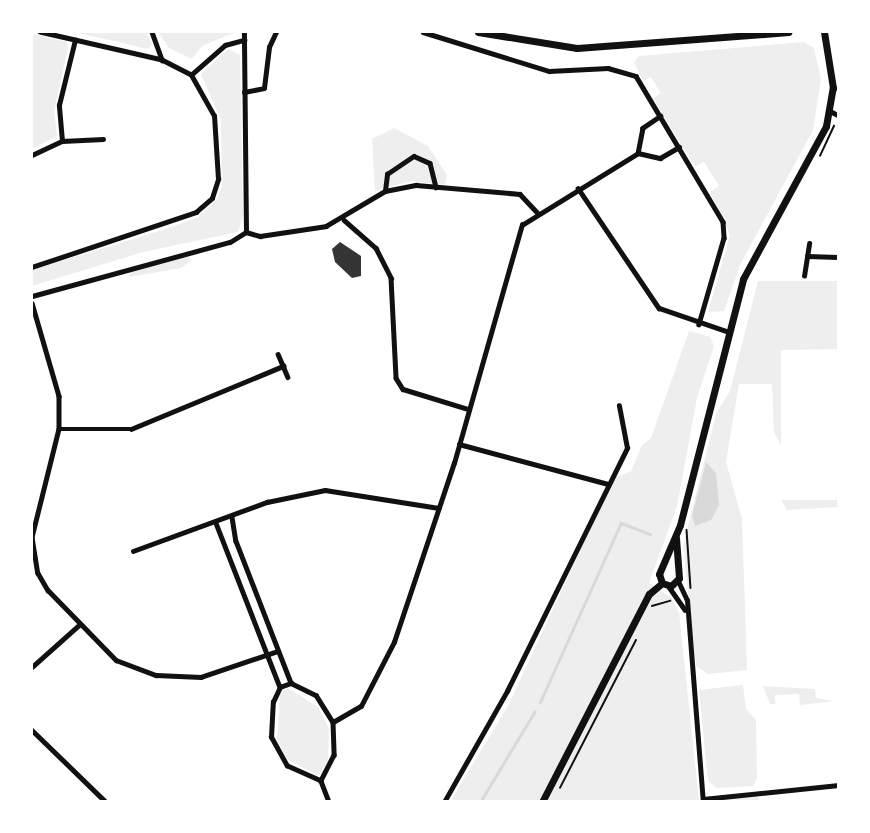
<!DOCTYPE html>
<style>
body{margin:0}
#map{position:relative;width:870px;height:833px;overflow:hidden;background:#fff;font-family:"Alegreya Sans",sans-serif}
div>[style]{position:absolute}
.green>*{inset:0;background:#eee}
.water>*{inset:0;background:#d9d9d9}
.stream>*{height:3px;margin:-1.5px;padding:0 1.5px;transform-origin:1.5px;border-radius:1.5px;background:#d9d9d9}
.building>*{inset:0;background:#353535}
.path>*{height:1.5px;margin:-0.75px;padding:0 0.75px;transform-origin:0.75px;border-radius:0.75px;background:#111}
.minor>*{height:4.5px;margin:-2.25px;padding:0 2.25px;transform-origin:2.25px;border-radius:2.25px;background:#111}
.tertiary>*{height:5px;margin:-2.5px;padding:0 2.5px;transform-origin:2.5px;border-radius:2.5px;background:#111}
.primary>*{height:7px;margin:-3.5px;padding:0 3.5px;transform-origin:3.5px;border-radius:3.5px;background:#111}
span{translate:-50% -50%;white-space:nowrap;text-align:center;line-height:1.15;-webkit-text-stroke:4.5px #fff;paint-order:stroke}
.frame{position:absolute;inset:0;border:33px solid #fff;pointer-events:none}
</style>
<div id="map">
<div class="green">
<div style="clip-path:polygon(74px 32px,147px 32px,152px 44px,148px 49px)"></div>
<div style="clip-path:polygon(158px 32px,235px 32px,202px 46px,192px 59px,169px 48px)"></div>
<div style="clip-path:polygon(32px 34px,67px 42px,68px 48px,54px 111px,57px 136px,32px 149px)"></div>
<div style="clip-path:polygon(804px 42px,814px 48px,821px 79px,813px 130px,740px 265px,724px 311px,708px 312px,730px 235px,710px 192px,719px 186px,704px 162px,695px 167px,653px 98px,661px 93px,651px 77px,643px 81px,634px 62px,639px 56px)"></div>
<div style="clip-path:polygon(228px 49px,240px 55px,243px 215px,238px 232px,143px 252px,32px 286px,32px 270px,169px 228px,198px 217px,216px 201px,222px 186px,221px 120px,201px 74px)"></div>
<div style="clip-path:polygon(394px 128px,428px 146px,447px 175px,445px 185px,411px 181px,375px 191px,372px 139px)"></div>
<div style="clip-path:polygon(188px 257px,192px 260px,181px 268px,129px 277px,131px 270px)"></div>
<div style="clip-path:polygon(758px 281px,838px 281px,838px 349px,781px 350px,781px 446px,774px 432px,772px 384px,739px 384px,726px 462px,742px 519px,747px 670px,708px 674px,696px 666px,683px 546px,716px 414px,730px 391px)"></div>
<div style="clip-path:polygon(689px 331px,710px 337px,714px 346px,697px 398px,677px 506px,649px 583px,671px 597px,679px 612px,699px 801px,450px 802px,508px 706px,614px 478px,631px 471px,642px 445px,651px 438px)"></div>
<div style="clip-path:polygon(781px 500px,838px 500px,838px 507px,787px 510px)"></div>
<div style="clip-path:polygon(743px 685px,746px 709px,756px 720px,757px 779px,753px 786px,717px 788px,708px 781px,699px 690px)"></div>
<div style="clip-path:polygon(763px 686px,815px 689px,816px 698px,834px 701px,800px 705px,799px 694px,775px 695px,775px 704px,770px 704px)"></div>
<div style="clip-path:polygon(288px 688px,318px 707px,329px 729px,328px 761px,318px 776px,287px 759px,277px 739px,280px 694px)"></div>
<div style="clip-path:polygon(757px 794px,760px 801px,715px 802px,721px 798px)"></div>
</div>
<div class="water">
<div style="clip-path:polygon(706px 462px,716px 473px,719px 505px,711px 520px,695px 526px,692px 516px)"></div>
</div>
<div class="stream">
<div style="left:540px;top:702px;width:196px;rotate:-65.7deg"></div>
<div style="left:621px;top:523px;width:31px;rotate:21deg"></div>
<div style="left:480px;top:802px;width:106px;rotate:-58.9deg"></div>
</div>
<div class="building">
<div style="clip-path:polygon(340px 242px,361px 256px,361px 276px,352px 278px,335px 262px,332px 249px)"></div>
</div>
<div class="path">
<div style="left:820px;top:156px;width:33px;rotate:-65deg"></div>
<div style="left:687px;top:530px;width:58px;rotate:86.1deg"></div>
<div style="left:652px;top:606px;width:19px;rotate:-16deg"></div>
<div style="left:560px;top:788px;width:166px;rotate:-62.8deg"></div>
</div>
<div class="minor">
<div style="left:152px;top:32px;width:30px;rotate:70deg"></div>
<div style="left:423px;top:32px;width:132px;rotate:17.2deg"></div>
<div style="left:549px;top:71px;width:59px;rotate:-2.9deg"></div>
<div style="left:608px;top:68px;width:29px;rotate:16deg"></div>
<div style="left:636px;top:76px;width:170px;rotate:59.2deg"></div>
<div style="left:723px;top:222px;width:16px;rotate:86deg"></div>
<div style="left:724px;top:238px;width:90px;rotate:106.2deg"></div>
<div style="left:191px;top:75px;width:45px;rotate:-41.4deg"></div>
<div style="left:225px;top:45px;width:20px;rotate:-15deg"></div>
<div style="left:244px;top:92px;width:20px;rotate:-11deg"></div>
<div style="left:264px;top:88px;width:41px;rotate:-83deg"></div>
<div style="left:269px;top:47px;width:17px;rotate:-65deg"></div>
<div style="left:830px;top:111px;width:9px;rotate:27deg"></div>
<div style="left:661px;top:116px;width:22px;rotate:146deg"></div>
<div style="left:643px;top:128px;width:25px;rotate:101deg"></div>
<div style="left:638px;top:153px;width:23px;rotate:13deg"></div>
<div style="left:660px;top:158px;width:22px;rotate:-30deg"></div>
<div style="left:62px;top:141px;width:41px;rotate:-2.8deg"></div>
<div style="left:32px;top:155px;width:33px;rotate:-25deg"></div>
<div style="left:62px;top:141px;width:36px;rotate:-95deg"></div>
<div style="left:59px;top:105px;width:67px;rotate:-76.2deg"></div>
<div style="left:578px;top:188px;width:145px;rotate:56deg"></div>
<div style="left:659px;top:308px;width:71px;rotate:18.9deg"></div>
<div style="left:385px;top:191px;width:17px;rotate:-83deg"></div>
<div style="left:387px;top:174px;width:32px;rotate:-34deg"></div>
<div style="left:414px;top:156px;width:17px;rotate:24deg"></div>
<div style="left:430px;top:163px;width:25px;rotate:76deg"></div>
<div style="left:344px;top:220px;width:43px;rotate:41.2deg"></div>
<div style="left:376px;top:248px;width:34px;rotate:63deg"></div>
<div style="left:391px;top:278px;width:100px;rotate:87.1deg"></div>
<div style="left:396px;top:378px;width:13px;rotate:58deg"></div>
<div style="left:403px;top:389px;width:68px;rotate:17.1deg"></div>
<div style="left:246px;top:232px;width:15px;rotate:16deg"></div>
<div style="left:260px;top:236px;width:67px;rotate:-8.6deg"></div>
<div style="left:326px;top:226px;width:69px;rotate:-30.7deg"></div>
<div style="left:385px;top:191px;width:32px;rotate:-11deg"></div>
<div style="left:416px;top:185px;width:104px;rotate:4.9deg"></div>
<div style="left:520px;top:194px;width:25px;rotate:47deg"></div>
<div style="left:807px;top:256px;width:31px;rotate:2deg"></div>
<div style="left:32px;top:267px;width:173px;rotate:-18.5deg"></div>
<div style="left:196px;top:212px;width:21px;rotate:-41deg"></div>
<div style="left:212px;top:198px;width:20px;rotate:-72deg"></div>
<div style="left:218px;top:179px;width:63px;rotate:-93.6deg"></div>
<div style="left:214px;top:116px;width:47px;rotate:-119.3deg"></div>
<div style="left:191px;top:75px;width:33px;rotate:-153deg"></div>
<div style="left:162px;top:60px;width:125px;rotate:-167.1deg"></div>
<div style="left:804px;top:276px;width:33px;rotate:-81deg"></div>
<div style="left:32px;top:303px;width:97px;rotate:73.8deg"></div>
<div style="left:59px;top:396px;width:33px;rotate:90deg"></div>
<div style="left:59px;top:429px;width:111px;rotate:104deg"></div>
<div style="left:278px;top:354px;width:25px;rotate:67deg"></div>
<div style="left:59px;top:429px;width:72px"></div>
<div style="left:131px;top:429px;width:165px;rotate:-22.5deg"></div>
<div style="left:459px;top:444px;width:154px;rotate:15deg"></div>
<div style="left:232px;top:517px;width:24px;rotate:81deg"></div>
<div style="left:236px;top:541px;width:152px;rotate:68.8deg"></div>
<div style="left:216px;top:523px;width:176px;rotate:68.7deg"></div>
<div style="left:32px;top:537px;width:36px;rotate:81deg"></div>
<div style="left:38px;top:573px;width:20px;rotate:60deg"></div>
<div style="left:48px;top:590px;width:98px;rotate:45.8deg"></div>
<div style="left:116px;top:660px;width:43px;rotate:20.6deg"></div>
<div style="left:156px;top:675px;width:45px;rotate:2.5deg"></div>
<div style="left:201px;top:677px;width:81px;rotate:-18.7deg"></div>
<div style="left:133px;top:551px;width:143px;rotate:-20.1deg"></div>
<div style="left:267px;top:502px;width:59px;rotate:-11.7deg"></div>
<div style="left:325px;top:490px;width:115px;rotate:9deg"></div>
<div style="left:32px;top:667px;width:63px;rotate:-41.8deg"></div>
<div style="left:291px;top:683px;width:28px;rotate:26deg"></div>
<div style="left:316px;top:695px;width:32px;rotate:58deg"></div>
<div style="left:333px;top:722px;width:33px;rotate:88deg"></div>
<div style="left:334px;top:755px;width:29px;rotate:117deg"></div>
<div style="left:321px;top:781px;width:37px;rotate:-156deg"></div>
<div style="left:287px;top:766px;width:33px;rotate:-119deg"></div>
<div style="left:271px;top:737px;width:35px;rotate:-87deg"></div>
<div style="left:273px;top:702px;width:17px;rotate:-65deg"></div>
<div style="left:280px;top:687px;width:12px;rotate:-20deg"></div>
<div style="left:333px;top:722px;width:32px;rotate:-30deg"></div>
<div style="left:361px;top:706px;width:72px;rotate:-62.7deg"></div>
<div style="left:394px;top:642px;width:189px;rotate:-71.5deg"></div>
<div style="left:454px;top:463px;width:248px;rotate:-74.1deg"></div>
<div style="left:522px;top:225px;width:137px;rotate:-31.8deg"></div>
<div style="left:32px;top:730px;width:103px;rotate:44.2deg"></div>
<div style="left:321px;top:781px;width:22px;rotate:69deg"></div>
<div style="left:703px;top:799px;width:136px;rotate:-5.9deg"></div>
<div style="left:444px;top:802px;width:128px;rotate:-60.4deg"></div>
<div style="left:507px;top:691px;width:271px;rotate:-63.7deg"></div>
<div style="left:627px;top:448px;width:43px;rotate:-100.8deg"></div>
</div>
<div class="tertiary">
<div style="left:32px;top:296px;width:205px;rotate:-15.3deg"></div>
<div style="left:230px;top:242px;width:19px;rotate:-32deg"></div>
<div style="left:246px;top:232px;width:200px;rotate:-90.6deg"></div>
<div style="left:678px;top:581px;width:21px;rotate:65deg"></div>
<div style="left:687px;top:600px;width:203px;rotate:85.5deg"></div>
<div style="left:668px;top:586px;width:29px;rotate:55deg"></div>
</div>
<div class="primary">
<div style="left:478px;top:32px;width:100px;rotate:9.2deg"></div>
<div style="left:577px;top:48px;width:212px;rotate:-4.3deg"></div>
<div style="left:662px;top:583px;width:9px;rotate:-108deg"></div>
<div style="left:659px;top:574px;width:53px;rotate:-66.8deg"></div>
<div style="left:680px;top:525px;width:254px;rotate:-75.6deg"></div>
<div style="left:743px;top:279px;width:174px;rotate:-61.5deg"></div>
<div style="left:826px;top:126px;width:39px;rotate:-80deg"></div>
<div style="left:833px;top:88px;width:57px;rotate:-99.1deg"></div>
<div style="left:662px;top:583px;width:9px;rotate:18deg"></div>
<div style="left:671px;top:586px;width:11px;rotate:-45deg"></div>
<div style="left:679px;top:578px;width:40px;rotate:-94.3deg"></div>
<div style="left:542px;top:802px;width:234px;rotate:-62.8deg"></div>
<div style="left:649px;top:594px;width:17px;rotate:-40deg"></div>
</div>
<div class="frame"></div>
</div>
